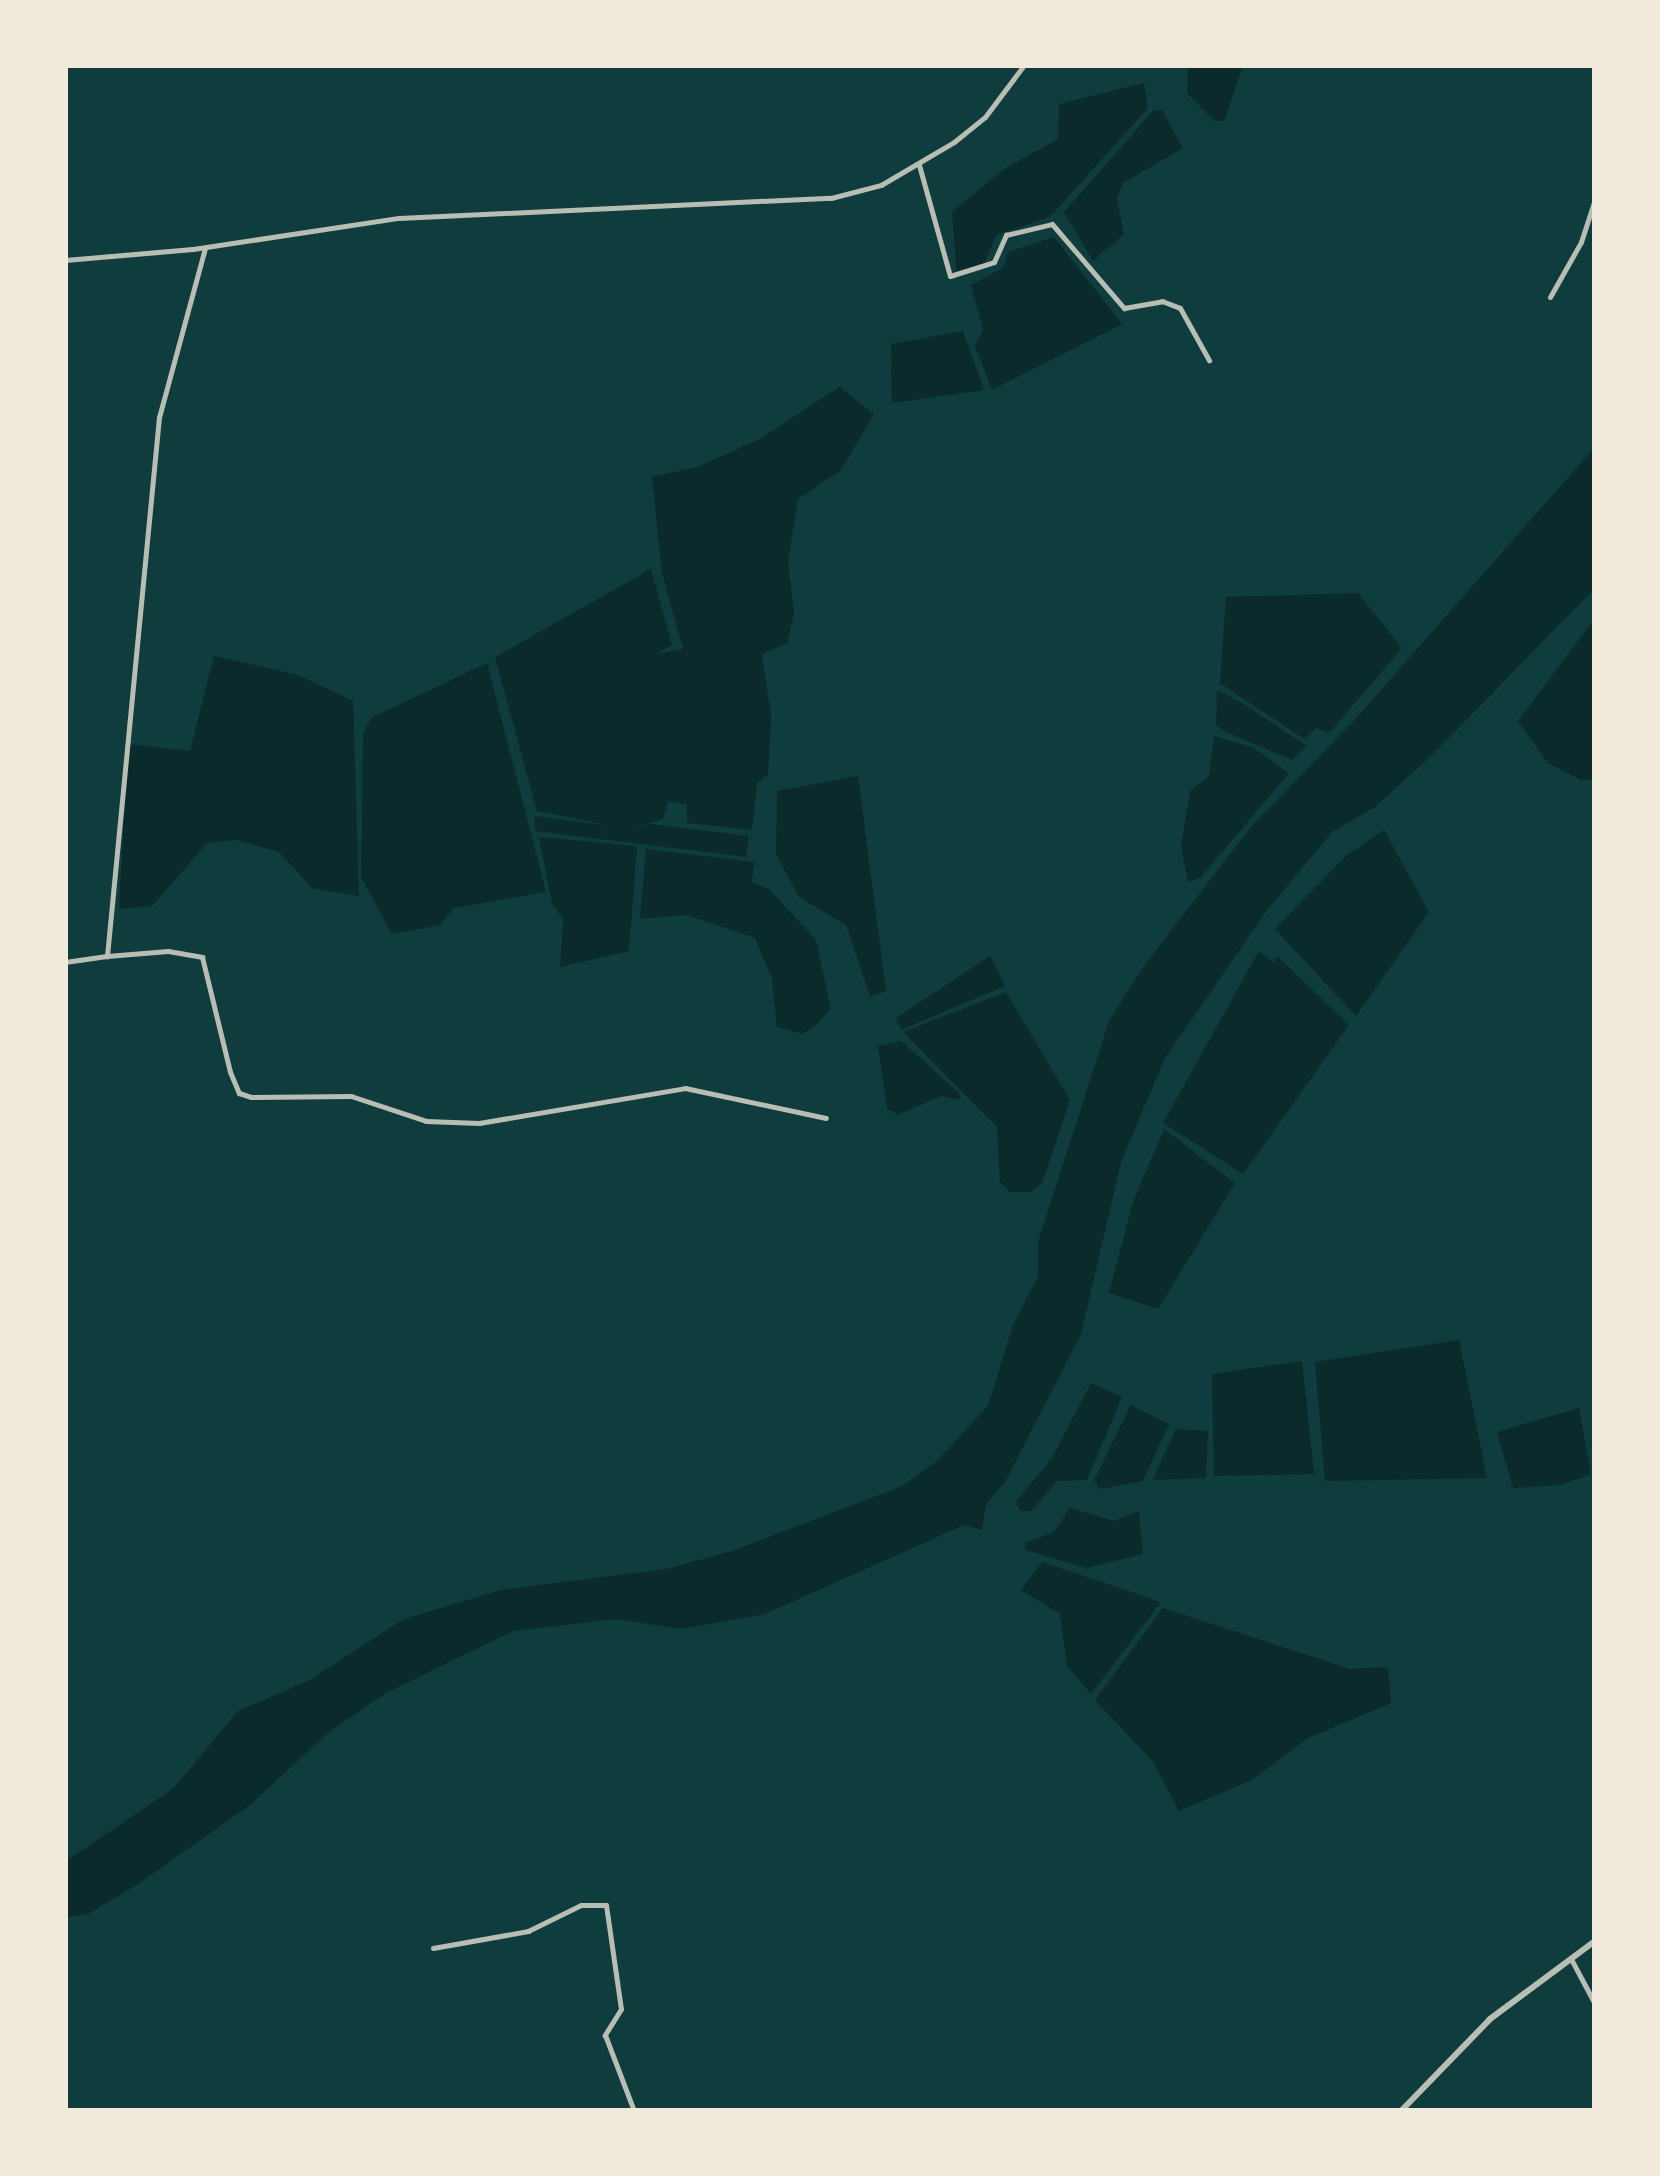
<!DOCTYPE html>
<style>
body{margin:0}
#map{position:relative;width:1660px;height:2176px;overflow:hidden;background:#0f3d3e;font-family:Raleway,sans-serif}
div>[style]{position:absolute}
.water>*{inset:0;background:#0a2a2b}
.minor>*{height:5px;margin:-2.5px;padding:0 2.5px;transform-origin:2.5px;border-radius:2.5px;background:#b8beb3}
.tertiary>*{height:6px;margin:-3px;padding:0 3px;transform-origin:3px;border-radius:3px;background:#b8beb3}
span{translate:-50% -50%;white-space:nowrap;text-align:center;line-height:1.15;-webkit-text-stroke:9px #f1e9da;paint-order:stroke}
.frame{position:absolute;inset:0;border:68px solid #f1e9da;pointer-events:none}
</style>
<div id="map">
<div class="water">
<div style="clip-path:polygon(1188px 65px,1243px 65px,1224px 121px,1214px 121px,1187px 93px)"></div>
<div style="clip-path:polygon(1144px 83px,1148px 108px,1050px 217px,996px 235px,983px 267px,957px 278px,952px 212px,1004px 169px,1058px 139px,1059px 104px)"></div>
<div style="clip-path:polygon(1154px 110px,1162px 110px,1183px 148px,1123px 183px,1117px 199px,1124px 234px,1093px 261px,1064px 212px)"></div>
<div style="clip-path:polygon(1054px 237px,1122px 324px,992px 390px,975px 346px,983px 330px,971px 285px,1003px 268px,1008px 252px)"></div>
<div style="clip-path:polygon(963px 331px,984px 390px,892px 403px,891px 344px)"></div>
<div style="clip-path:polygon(839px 387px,874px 414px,841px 470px,798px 499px,788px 562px,794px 613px,787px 643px,762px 654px,771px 716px,768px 774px,757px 783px,752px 830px,687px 823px,687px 805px,668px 801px,663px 819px,628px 829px,650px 824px,749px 836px,746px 857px,535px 831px,535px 816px,612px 826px,537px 811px,495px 657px,651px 569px,672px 645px,655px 654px,683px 649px,662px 573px,652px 477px,697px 467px,760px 439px)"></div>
<div style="clip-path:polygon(1595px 447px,1595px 588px,1431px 756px,1375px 807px,1332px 832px,1268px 909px,1165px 1058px,1121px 1162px,1081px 1334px,1005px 1482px,986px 1504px,982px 1530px,964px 1525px,765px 1614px,681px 1629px,616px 1619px,513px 1631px,386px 1693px,330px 1731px,250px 1805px,138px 1884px,88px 1914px,65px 1917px,65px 1862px,174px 1788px,238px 1711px,308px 1681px,404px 1619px,501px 1590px,666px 1569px,732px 1551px,900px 1487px,936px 1462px,988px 1406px,1013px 1325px,1038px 1276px,1038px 1242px,1109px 1021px,1144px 966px,1250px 828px,1351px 724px)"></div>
<div style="clip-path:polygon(1358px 593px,1402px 648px,1329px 733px,1316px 728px,1304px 739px,1220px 683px,1226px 597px)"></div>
<div style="clip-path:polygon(1595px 618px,1595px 779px,1581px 780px,1548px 763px,1518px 721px)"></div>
<div style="clip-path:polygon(214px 656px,298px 675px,353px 701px,359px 896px,312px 888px,279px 852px,236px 840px,207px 843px,152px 906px,119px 909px,128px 744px,190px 751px)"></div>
<div style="clip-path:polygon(487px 663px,546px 892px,454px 908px,440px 925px,392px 934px,361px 877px,363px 735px,371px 718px)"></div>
<div style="clip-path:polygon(1217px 690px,1242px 703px,1307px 746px,1292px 760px,1224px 731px,1216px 725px)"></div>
<div style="clip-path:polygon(1214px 736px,1252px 747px,1289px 773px,1200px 878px,1188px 882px,1181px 846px,1190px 791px,1209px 776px)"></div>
<div style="clip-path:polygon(858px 776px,886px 991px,870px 997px,846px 925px,799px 897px,776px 854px,777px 791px)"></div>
<div style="clip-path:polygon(1384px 830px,1429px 912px,1356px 1016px,1275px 929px,1346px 856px)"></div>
<div style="clip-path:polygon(539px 837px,637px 846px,629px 951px,560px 967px,563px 919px,552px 904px)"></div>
<div style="clip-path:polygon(646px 849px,754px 862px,752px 882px,770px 890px,816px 940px,831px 1009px,819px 1022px,803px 1034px,777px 1027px,772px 979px,755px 938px,686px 915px,640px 919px)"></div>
<div style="clip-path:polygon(1259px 951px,1274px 963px,1277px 956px,1349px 1025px,1243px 1174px,1163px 1123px)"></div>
<div style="clip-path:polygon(990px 956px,1005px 986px,901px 1030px,896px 1018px)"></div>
<div style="clip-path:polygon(1006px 992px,1070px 1100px,1042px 1183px,1031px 1192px,1010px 1192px,1000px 1182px,997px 1127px,903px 1032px)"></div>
<div style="clip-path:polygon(901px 1041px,959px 1093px,960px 1100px,941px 1096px,898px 1115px,887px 1108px,878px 1046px)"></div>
<div style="clip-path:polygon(1164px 1129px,1235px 1183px,1158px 1309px,1109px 1293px,1133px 1202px)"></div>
<div style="clip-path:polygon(1459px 1340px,1487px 1478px,1325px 1481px,1315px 1362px)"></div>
<div style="clip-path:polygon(1302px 1361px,1314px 1474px,1214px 1476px,1212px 1374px)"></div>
<div style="clip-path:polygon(1091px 1383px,1122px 1397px,1087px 1480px,1057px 1481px,1031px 1511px,1020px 1511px,1016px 1502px,1052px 1458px)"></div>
<div style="clip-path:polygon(1131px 1405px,1169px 1424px,1143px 1481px,1100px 1489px,1094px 1480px)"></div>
<div style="clip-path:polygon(1579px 1408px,1591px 1474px,1561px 1485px,1513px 1488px,1497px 1432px)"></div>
<div style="clip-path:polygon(1176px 1429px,1208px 1431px,1206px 1478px,1153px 1480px)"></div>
<div style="clip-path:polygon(1070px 1508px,1114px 1521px,1139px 1511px,1143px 1554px,1086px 1568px,1026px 1550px,1025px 1543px,1054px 1532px)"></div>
<div style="clip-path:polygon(1042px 1562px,1161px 1602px,1091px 1694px,1067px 1666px,1060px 1614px,1021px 1590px)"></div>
<div style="clip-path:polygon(1163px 1608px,1350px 1669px,1388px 1667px,1391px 1703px,1308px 1738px,1252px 1780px,1179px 1811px,1154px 1763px,1095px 1700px)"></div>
</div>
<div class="minor">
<div style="left:919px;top:165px;width:115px;rotate:74.4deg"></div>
<div style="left:950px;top:276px;width:46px;rotate:-17.7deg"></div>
<div style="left:994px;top:262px;width:30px;rotate:-66deg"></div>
<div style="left:1006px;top:235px;width:47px;rotate:-13.4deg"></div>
<div style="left:1052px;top:224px;width:111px;rotate:49.4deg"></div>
<div style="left:1124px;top:308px;width:39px;rotate:-10deg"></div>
<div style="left:1162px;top:301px;width:19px;rotate:21deg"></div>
<div style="left:1180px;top:308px;width:60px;rotate:60.9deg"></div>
<div style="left:205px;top:248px;width:175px;rotate:105.2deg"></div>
<div style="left:159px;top:417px;width:542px;rotate:95.51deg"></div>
<div style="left:107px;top:956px;width:61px;rotate:-4.7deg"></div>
<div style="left:168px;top:951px;width:35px;rotate:10deg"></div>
<div style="left:202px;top:957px;width:118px;rotate:76.3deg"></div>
<div style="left:230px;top:1072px;width:23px;rotate:67deg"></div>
<div style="left:239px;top:1093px;width:13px;rotate:18deg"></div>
<div style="left:251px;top:1097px;width:100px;rotate:-0.6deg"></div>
<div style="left:351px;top:1096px;width:79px;rotate:18.4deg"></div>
<div style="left:426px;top:1121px;width:53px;rotate:2.2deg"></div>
<div style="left:479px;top:1123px;width:209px;rotate:-9.6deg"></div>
<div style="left:685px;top:1088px;width:144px;rotate:12deg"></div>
<div style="left:65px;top:260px;width:128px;rotate:-4.9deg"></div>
<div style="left:193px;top:249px;width:208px;rotate:-8.6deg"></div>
<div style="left:399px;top:218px;width:432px;rotate:-2.7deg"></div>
<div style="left:831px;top:198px;width:52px;rotate:-14.6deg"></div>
<div style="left:881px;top:185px;width:85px;rotate:-30.5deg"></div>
<div style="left:954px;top:142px;width:40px;rotate:-39deg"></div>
<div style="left:985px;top:117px;width:65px;rotate:-53.1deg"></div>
<div style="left:1550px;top:297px;width:63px;rotate:-60.6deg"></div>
<div style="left:1581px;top:242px;width:45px;rotate:-72deg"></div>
<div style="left:65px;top:962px;width:42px;rotate:-8.1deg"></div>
<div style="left:433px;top:1948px;width:97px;rotate:-10.1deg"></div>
<div style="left:528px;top:1931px;width:59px;rotate:-26.1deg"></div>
<div style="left:581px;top:1905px;width:25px"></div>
<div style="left:606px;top:1905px;width:105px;rotate:81.8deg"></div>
<div style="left:621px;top:2009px;width:31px;rotate:122deg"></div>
<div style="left:605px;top:2035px;width:81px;rotate:69.1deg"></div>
<div style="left:1571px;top:1959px;width:51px;rotate:61.9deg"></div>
</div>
<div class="tertiary">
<div style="left:1401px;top:2111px;width:128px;rotate:-45.9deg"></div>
<div style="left:1490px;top:2019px;width:131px;rotate:-36.6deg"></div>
</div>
<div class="frame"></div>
</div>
